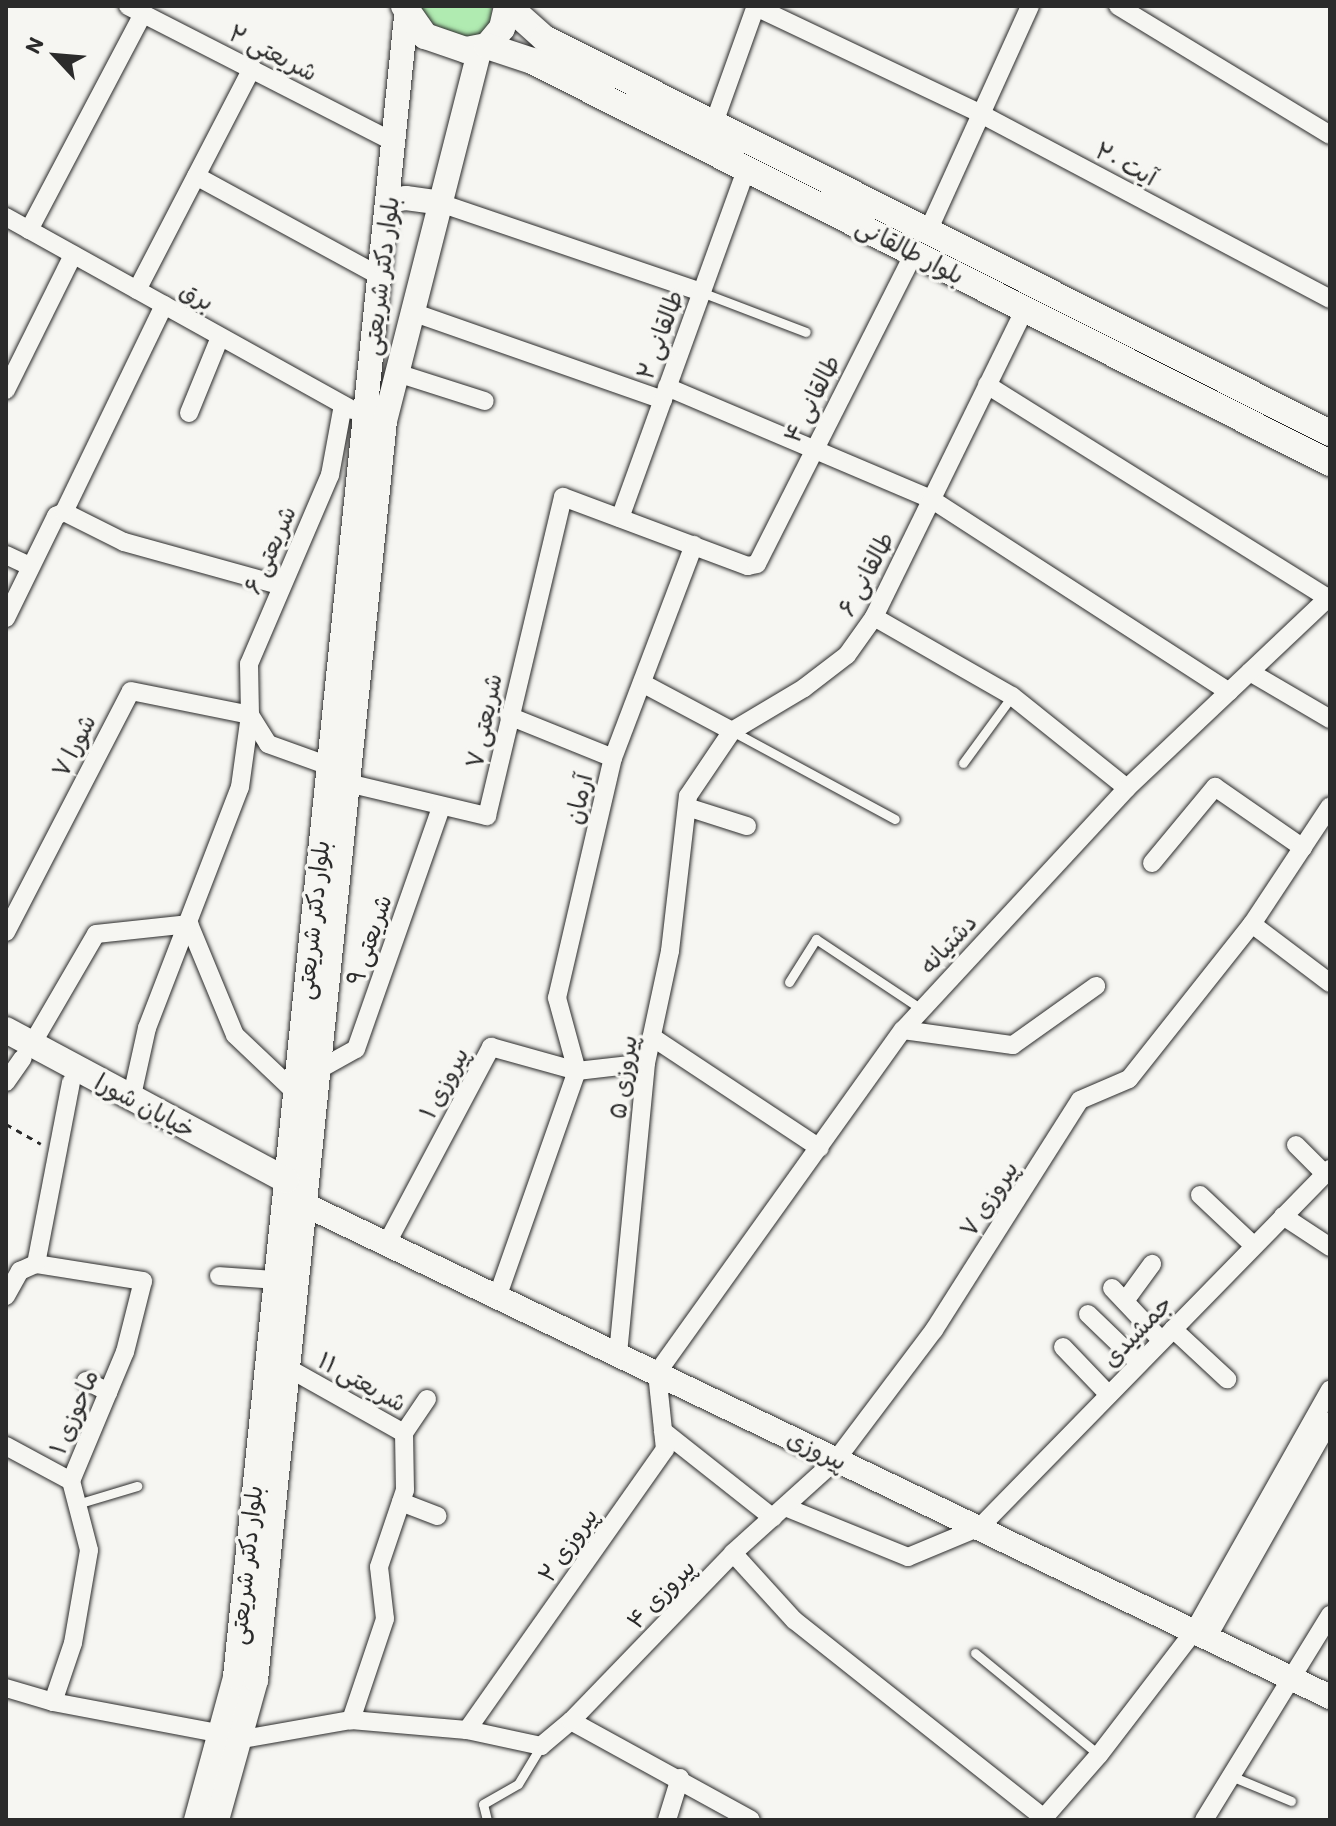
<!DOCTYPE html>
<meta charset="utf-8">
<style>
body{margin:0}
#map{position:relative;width:1336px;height:1826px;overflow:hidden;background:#f6f6f2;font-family:Itim,"Playpen Sans Arabic",sans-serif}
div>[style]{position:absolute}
.green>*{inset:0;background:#b0ebb1}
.path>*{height:3px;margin-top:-1.5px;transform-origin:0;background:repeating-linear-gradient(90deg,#2b2b2b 0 6px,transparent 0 12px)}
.roads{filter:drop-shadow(0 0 2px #2b2b2b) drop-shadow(0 0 2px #2b2b2b)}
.service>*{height:9px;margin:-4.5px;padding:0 4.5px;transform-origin:4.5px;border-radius:4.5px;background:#f6f6f2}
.minor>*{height:18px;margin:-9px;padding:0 9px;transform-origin:9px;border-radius:9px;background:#f6f6f2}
.tertiary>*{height:24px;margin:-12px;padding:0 12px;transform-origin:12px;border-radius:12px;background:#f6f6f2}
.secondary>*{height:26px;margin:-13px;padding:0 13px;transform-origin:13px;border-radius:13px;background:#f6f6f2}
span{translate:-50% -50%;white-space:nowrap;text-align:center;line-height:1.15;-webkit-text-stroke:7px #f6f6f2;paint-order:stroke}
.street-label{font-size:24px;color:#2b2b2b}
.frame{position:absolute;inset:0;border:8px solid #2b2b2b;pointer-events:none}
.north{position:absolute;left:16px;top:16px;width:80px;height:80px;-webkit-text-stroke:6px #f6f6f2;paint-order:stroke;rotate:296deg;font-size:22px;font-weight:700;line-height:32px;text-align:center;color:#2b2b2b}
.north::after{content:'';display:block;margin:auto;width:28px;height:36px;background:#2b2b2b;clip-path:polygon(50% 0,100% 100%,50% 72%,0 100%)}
</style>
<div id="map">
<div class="green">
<div style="clip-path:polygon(419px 6px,492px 6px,491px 23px,481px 34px,466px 37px,434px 25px)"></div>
</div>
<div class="path">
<div style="left:6px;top:1124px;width:40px;rotate:29.7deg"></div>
</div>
<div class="roads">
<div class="service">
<div style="left:701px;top:292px;width:112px;rotate:20.9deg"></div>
<div style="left:732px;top:731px;width:185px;rotate:28.4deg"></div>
<div style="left:963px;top:763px;width:83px;rotate:-53.8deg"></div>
<div style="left:789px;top:982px;width:51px;rotate:-57.9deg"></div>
<div style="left:816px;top:939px;width:125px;rotate:33.6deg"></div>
<div style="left:77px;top:1504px;width:63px;rotate:-16.7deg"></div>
<div style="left:975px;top:1653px;width:161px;rotate:39.4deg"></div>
<div style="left:1231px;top:1776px;width:65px;rotate:22.6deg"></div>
<div style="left:487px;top:1820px;width:16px;rotate:-104deg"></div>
<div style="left:483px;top:1804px;width:40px;rotate:-29.7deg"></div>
<div style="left:518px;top:1784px;width:44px;rotate:-58.8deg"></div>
</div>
<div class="minor">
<div style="left:128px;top:6px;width:301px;rotate:27.1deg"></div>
<div style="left:1118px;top:6px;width:248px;rotate:31.3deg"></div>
<div style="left:756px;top:7px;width:247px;rotate:25.4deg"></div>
<div style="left:979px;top:113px;width:397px;rotate:27.9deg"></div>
<div style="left:714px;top:123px;width:124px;rotate:-70.3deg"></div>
<div style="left:196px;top:176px;width:213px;rotate:28.6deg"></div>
<div style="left:440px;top:203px;width:276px;rotate:18.8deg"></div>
<div style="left:6px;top:217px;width:397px;rotate:29.1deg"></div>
<div style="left:29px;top:230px;width:244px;rotate:-62.2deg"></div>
<div style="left:928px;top:231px;width:247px;rotate:-65.6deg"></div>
<div style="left:137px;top:290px;width:250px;rotate:-62.6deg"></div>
<div style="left:412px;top:312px;width:266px;rotate:19.3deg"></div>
<div style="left:397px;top:373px;width:92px;rotate:17.7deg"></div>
<div style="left:987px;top:385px;width:402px;rotate:32deg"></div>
<div style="left:667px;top:387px;width:287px;rotate:23deg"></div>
<div style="left:931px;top:499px;width:355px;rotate:32.9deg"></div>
<div style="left:6px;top:390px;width:151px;rotate:-63.6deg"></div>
<div style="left:189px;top:413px;width:82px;rotate:-67.8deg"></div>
<div style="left:64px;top:512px;width:67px;rotate:26.6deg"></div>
<div style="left:124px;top:542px;width:161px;rotate:15.5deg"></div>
<div style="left:620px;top:518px;width:371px;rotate:-70.1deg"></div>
<div style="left:6px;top:555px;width:26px;rotate:25deg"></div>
<div style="left:874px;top:617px;width:159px;rotate:29.8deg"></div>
<div style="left:1012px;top:696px;width:147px;rotate:38.7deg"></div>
<div style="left:6px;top:618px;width:114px;rotate:-63.9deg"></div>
<div style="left:56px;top:516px;width:9px;rotate:-27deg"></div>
<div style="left:64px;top:512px;width:230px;rotate:-64.2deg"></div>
<div style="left:1250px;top:672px;width:93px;rotate:30.4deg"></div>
<div style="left:642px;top:683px;width:102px;rotate:28.1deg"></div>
<div style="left:250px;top:715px;width:34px;rotate:58deg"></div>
<div style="left:268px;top:744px;width:65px;rotate:19.8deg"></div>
<div style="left:509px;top:716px;width:112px;rotate:22deg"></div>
<div style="left:348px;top:783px;width:143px;rotate:13.4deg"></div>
<div style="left:487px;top:816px;width:328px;rotate:-76.6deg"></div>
<div style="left:563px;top:497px;width:197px;rotate:20.5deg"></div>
<div style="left:748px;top:566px;width:9px;rotate:-13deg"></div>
<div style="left:757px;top:564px;width:348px;rotate:-63.2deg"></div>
<div style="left:687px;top:807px;width:63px;rotate:17.6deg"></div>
<div style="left:1152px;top:863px;width:99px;rotate:-50.3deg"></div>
<div style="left:1215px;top:787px;width:107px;rotate:34.7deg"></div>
<div style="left:189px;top:924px;width:120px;rotate:67.5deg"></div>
<div style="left:235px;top:1035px;width:83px;rotate:43.5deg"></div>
<div style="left:1252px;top:924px;width:98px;rotate:37.1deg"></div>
<div style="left:6px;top:932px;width:271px;rotate:-62.6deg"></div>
<div style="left:131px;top:691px;width:121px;rotate:11.4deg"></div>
<div style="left:903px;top:1030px;width:111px;rotate:7.8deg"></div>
<div style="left:1013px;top:1045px;width:102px;rotate:-35.4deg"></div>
<div style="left:652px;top:1037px;width:201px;rotate:33.5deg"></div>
<div style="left:32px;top:1044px;width:127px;rotate:-59.8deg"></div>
<div style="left:96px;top:934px;width:94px;rotate:-6.1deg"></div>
<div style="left:318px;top:1070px;width:43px;rotate:-28.9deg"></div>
<div style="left:356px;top:1049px;width:256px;rotate:-70.6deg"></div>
<div style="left:6px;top:1082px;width:29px;rotate:-55deg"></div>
<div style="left:131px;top:1100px;width:74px;rotate:-77.5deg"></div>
<div style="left:147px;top:1028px;width:258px;rotate:-68.9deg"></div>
<div style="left:240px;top:787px;width:73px;rotate:-82.1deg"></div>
<div style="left:250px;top:715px;width:51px;rotate:-91.1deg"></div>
<div style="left:249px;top:664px;width:206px;rotate:-66.8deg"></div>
<div style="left:330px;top:475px;width:71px;rotate:-79.5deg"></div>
<div style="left:1296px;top:1145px;width:41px;rotate:45deg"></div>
<div style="left:1200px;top:1195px;width:73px;rotate:43.3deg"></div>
<div style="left:1283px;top:1216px;width:56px;rotate:33.4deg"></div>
<div style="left:388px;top:1241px;width:220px;rotate:-62deg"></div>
<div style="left:491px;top:1047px;width:89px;rotate:15.6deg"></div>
<div style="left:577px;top:1071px;width:69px;rotate:-6.6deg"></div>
<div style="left:219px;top:1276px;width:57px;rotate:4deg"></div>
<div style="left:1112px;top:1288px;width:71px;rotate:46.7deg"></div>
<div style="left:498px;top:1295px;width:238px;rotate:-70.6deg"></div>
<div style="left:577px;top:1071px;width:76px;rotate:-105.3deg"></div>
<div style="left:557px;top:998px;width:246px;rotate:-76.9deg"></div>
<div style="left:613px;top:758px;width:228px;rotate:-69.2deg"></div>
<div style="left:6px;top:1296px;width:29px;rotate:-61deg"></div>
<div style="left:20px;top:1271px;width:17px;rotate:-24deg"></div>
<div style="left:1125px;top:1301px;width:46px;rotate:-53.9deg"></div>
<div style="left:1088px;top:1314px;width:71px;rotate:43.9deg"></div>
<div style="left:1173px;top:1329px;width:74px;rotate:42.8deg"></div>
<div style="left:1063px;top:1347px;width:66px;rotate:46.2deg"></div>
<div style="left:618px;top:1354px;width:292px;rotate:-84.5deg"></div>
<div style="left:646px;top:1063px;width:115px;rotate:-77.9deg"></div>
<div style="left:670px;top:951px;width:156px;rotate:-83.4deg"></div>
<div style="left:688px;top:796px;width:78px;rotate:-55.9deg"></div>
<div style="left:732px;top:731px;width:84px;rotate:-30.8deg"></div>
<div style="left:804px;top:688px;width:54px;rotate:-37.5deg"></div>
<div style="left:847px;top:655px;width:47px;rotate:-54.6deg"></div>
<div style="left:874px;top:617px;width:343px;rotate:-63.9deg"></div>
<div style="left:288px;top:1368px;width:133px;rotate:29.3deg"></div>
<div style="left:404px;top:1433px;width:57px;rotate:89deg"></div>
<div style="left:405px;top:1490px;width:81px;rotate:108.7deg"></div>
<div style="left:379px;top:1567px;width:52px;rotate:83.4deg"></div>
<div style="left:385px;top:1619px;width:107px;rotate:108.6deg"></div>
<div style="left:86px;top:1381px;width:25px;rotate:26deg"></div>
<div style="left:663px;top:1431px;width:140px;rotate:38.3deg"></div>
<div style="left:404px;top:1433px;width:41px;rotate:-55.9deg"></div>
<div style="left:6px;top:1446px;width:74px;rotate:28.3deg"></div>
<div style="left:401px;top:1502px;width:39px;rotate:21deg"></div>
<div style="left:785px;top:1507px;width:133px;rotate:22.1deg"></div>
<div style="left:908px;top:1557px;width:78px;rotate:-22.6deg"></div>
<div style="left:980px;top:1527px;width:501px;rotate:-45.65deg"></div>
<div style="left:733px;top:1553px;width:91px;rotate:47.7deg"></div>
<div style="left:794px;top:1620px;width:319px;rotate:38.4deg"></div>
<div style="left:1207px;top:1638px;width:249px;rotate:-60.5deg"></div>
<div style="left:6px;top:1688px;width:49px;rotate:16.6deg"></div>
<div style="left:53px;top:1702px;width:172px;rotate:10.7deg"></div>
<div style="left:53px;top:1702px;width:62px;rotate:-71.3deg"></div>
<div style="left:73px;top:1643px;width:94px;rotate:-80.2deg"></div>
<div style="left:89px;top:1550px;width:71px;rotate:-104.6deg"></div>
<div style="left:71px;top:1481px;width:140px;rotate:-67.3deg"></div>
<div style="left:125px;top:1352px;width:73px;rotate:-75.8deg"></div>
<div style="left:143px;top:1281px;width:108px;rotate:-171deg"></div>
<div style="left:36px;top:1264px;width:185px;rotate:-79.1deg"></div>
<div style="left:571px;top:1721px;width:205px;rotate:28.8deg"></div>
<div style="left:467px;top:1730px;width:344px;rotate:-54.8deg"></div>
<div style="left:665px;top:1449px;width:76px;rotate:-96deg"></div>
<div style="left:657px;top:1373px;width:422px;rotate:-54.4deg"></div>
<div style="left:903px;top:1030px;width:330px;rotate:-47.2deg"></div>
<div style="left:1127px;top:788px;width:279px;rotate:-43.4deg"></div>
<div style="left:243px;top:1739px;width:110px;rotate:-10deg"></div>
<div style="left:351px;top:1720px;width:116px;rotate:4.9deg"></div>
<div style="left:467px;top:1730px;width:76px;rotate:12.2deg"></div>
<div style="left:541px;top:1746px;width:39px;rotate:-40deg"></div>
<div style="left:571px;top:1721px;width:233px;rotate:-46deg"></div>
<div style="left:733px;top:1553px;width:139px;rotate:-42.1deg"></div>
<div style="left:836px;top:1460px;width:163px;rotate:-53deg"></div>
<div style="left:934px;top:1330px;width:272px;rotate:-57.6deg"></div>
<div style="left:1080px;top:1100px;width:53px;rotate:-23.2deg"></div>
<div style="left:1129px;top:1079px;width:198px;rotate:-51.6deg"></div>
<div style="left:1252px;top:924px;width:141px;rotate:-56.5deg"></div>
<div style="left:667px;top:1820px;width:44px;rotate:-72.8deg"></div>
<div style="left:1042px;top:1820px;width:86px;rotate:-48.8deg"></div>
<div style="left:1099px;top:1755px;width:156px;rotate:-52.5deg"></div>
<div style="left:1194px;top:1631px;width:277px;rotate:-60.6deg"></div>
<div style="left:1204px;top:1820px;width:241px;rotate:-58.4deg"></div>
</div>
<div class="tertiary">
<div style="left:390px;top:201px;width:16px;rotate:-11deg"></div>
<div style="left:406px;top:198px;width:34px;rotate:8deg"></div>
<div style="left:291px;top:1198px;width:1153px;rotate:25.65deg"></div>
<div style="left:196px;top:1820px;width:148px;rotate:-74.7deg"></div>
<div style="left:235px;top:1677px;width:1670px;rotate:-84.12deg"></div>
<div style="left:217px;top:1820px;width:145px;rotate:-74.4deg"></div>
<div style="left:256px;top:1680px;width:1266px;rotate:-84.15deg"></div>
<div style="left:385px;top:421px;width:386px;rotate:-75.7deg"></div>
</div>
<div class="secondary">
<div style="left:404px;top:6px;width:37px;rotate:55deg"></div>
<div style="left:425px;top:36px;width:43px;rotate:18.9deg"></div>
<div style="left:466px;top:50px;width:21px;rotate:-11deg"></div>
<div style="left:487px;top:46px;width:23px;rotate:-50deg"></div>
<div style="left:502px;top:28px;width:23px;rotate:-77deg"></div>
<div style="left:508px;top:6px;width:48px;rotate:41.6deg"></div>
<div style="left:544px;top:38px;width:880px;rotate:26.68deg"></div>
<div style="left:487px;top:46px;width:47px;rotate:18.4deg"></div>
<div style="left:532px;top:61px;width:894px;rotate:26.74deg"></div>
<div style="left:6px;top:1030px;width:318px;rotate:28.2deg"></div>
</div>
</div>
<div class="street-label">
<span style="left:273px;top:53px;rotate:27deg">شریعتی ۲</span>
<span style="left:1126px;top:164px;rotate:28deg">آیت ۲۰</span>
<span style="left:910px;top:251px;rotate:27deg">بلوار طالقانی</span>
<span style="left:381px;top:276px;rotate:-83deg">بلوار دکتر شریعتی</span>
<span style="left:197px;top:296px;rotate:29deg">برق</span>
<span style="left:660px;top:335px;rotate:-70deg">طالقانی ۲</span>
<span style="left:812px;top:399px;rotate:-63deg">طالقانی ۴</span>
<span style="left:270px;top:550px;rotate:-66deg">شریعتی ۶</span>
<span style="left:866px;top:574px;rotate:-62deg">طالقانی ۶</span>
<span style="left:484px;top:721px;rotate:-78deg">شریعتی ۷</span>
<span style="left:74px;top:746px;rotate:-63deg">شورا ۷</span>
<span style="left:579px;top:799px;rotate:-77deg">آرمان</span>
<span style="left:313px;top:920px;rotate:-84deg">بلوار دکتر شریعتی</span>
<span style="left:369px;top:940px;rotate:-71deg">شریعتی ۹</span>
<span style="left:948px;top:944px;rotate:-47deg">دشتیانه</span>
<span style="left:623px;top:1077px;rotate:-82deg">پیروزی ۵</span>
<span style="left:444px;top:1083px;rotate:-62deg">پیروزی ۱</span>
<span style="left:145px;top:1106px;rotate:28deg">خیابان شورا</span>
<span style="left:989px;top:1199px;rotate:-57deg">پیروزی ۷</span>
<span style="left:1137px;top:1331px;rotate:-46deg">جمشیدی</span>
<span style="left:362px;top:1382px;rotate:29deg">شریعتی ۱۱</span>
<span style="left:74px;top:1412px;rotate:-67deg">ماحوزی ۱</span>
<span style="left:817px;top:1450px;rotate:26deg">پیروزی</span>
<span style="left:568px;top:1545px;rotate:-55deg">پیروزی ۲</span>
<span style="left:246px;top:1565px;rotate:-84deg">بلوار دکتر شریعتی</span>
<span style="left:661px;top:1594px;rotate:-46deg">پیروزی ۴</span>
</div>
<div class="frame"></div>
<div class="north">N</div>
</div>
